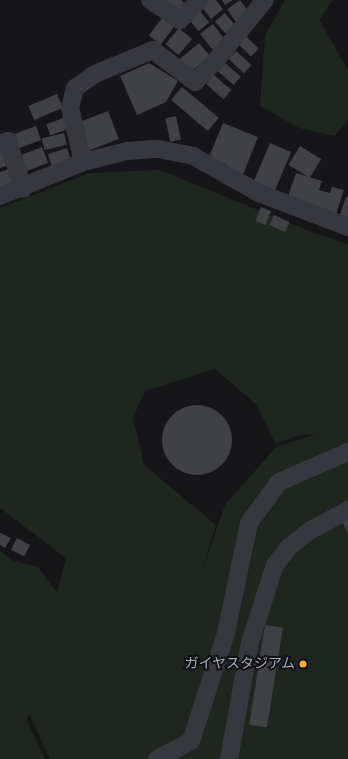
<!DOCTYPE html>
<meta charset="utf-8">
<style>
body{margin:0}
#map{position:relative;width:348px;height:759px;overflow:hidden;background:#161618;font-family:Karla,"Noto Sans JP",sans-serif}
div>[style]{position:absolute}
.green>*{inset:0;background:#1e261f}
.building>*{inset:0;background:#404145;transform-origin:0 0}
.round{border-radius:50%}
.minor>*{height:18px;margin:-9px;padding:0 9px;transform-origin:9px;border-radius:9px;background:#37383d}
.dots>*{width:11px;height:11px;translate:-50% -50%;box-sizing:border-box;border:2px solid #111113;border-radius:50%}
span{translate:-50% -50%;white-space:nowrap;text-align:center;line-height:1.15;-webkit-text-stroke:4px #111113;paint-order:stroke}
.poi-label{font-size:14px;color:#a8adb8}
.right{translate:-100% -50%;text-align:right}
</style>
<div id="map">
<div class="green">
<div style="clip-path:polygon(285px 0,333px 0,319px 20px,348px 70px,348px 119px,335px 136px,299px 128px,260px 106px,265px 35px)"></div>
<div style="clip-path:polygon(evenodd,160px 170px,314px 233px,348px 244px,348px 759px,50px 759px,29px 714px,27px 721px,45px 759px,0 759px,0 551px,14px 561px,38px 567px,57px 593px,66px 558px,0 508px,0 208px,90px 173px,160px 170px,215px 369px,256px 404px,275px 443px,301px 435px,316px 434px,276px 447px,225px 505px,201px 574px,216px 525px,144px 465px,133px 418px,145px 391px,215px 369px)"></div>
</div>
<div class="building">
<div style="clip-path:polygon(165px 0,181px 0,186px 5px,179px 12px)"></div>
<div style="clip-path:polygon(208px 0,216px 0,223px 9px,211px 19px,201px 6px)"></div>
<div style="clip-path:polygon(222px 0,233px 0,225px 5px)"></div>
<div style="left:240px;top:0;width:17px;height:16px;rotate:54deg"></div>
<div style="left:199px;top:10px;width:16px;height:14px;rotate:50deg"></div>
<div style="left:225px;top:13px;width:16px;height:13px;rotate:50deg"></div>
<div style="left:162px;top:18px;width:15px;height:22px;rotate:37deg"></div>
<div style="left:213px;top:24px;width:20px;height:16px;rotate:53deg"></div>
<div style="left:179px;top:28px;width:17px;height:21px;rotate:40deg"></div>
<div style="left:246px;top:36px;width:18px;height:11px;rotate:45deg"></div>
<div style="left:199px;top:43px;width:17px;height:25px;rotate:50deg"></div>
<div style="left:236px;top:51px;width:21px;height:11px;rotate:43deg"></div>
<div style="clip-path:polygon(149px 63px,178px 81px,166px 102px,137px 115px,120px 76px)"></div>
<div style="left:225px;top:63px;width:21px;height:11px;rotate:41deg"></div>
<div style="left:214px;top:75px;width:23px;height:12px;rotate:41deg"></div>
<div style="left:182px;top:87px;width:48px;height:17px;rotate:40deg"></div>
<div style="left:57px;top:94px;width:15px;height:31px;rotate:67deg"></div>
<div style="left:108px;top:111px;width:30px;height:34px;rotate:69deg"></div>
<div style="left:176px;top:116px;width:24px;height:11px;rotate:78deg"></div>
<div style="left:66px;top:117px;width:12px;height:21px;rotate:70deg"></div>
<div style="clip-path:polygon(223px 123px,258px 137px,242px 177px,224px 170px,226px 164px,209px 157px)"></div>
<div style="left:36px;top:126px;width:15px;height:26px;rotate:70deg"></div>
<div style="left:64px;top:133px;width:12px;height:23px;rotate:76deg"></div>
<div style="left:270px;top:143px;width:23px;height:45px;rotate:23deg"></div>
<div style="left:300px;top:146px;width:25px;height:22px;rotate:32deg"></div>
<div style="left:42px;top:147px;width:17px;height:25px;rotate:69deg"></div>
<div style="left:67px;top:148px;width:13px;height:20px;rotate:72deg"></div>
<div style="clip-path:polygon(4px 149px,9px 165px,0 168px,0 150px)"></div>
<div style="clip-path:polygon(9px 169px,14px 182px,0 187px,0 172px)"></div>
<div style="clip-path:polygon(296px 173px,322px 181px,319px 190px,330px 193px,332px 187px,344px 190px,336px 214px,287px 199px)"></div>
<div style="clip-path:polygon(346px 197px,348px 197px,348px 217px,340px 215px)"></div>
<div style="left:261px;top:207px;width:11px;height:15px;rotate:22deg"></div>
<div style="left:274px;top:215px;width:17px;height:11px;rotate:24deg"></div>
<div class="round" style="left:162px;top:405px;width:70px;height:70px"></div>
<div style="clip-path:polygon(348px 516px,348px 533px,341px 520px)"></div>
<div style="clip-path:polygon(0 533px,11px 538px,5px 548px,0 545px)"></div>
<div style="left:17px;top:538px;width:15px;height:13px;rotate:28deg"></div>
<div style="left:265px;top:625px;width:18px;height:101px;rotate:9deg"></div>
</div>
<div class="minor">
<div style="left:150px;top:0;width:36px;rotate:34deg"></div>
<div style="left:180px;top:20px;width:28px;rotate:-45deg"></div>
<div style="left:0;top:144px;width:9px;rotate:-21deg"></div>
<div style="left:8px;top:141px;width:50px;rotate:72.6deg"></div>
<div style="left:83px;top:162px;width:56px;rotate:-103.5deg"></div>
<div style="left:70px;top:108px;width:21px;rotate:-76deg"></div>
<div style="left:75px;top:88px;width:24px;rotate:-35deg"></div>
<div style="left:95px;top:74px;width:63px;rotate:-22.5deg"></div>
<div style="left:153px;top:50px;width:53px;rotate:37.3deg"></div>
<div style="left:195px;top:82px;width:32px;rotate:-46deg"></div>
<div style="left:217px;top:59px;width:76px;rotate:-50.9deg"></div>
<div style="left:0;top:196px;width:90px;rotate:-22.3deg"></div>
<div style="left:83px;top:162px;width:45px;rotate:-14deg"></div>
<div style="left:127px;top:151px;width:31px;rotate:-4deg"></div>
<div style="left:158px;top:149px;width:36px;rotate:11deg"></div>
<div style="left:193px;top:156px;width:76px;rotate:29.3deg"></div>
<div style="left:259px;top:193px;width:95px;rotate:20.9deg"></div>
<div style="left:157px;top:759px;width:38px;rotate:-28deg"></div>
<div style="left:191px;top:741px;width:114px;rotate:-72deg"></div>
<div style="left:226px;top:633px;width:112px;rotate:-78.2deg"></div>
<div style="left:249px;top:523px;width:51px;rotate:-53.8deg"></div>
<div style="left:279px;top:482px;width:75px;rotate:-23.5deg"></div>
<div style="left:229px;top:759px;width:119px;rotate:-79.8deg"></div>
<div style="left:250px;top:642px;width:81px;rotate:-72deg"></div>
<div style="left:275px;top:565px;width:24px;rotate:-52deg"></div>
<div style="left:290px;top:546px;width:24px;rotate:-38deg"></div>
<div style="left:309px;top:531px;width:44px;rotate:-28.3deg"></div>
</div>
<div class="dots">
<div style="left:303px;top:664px;background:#f2b134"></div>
</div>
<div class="poi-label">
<span class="right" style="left:295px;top:664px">ガイヤスタジアム</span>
</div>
</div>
